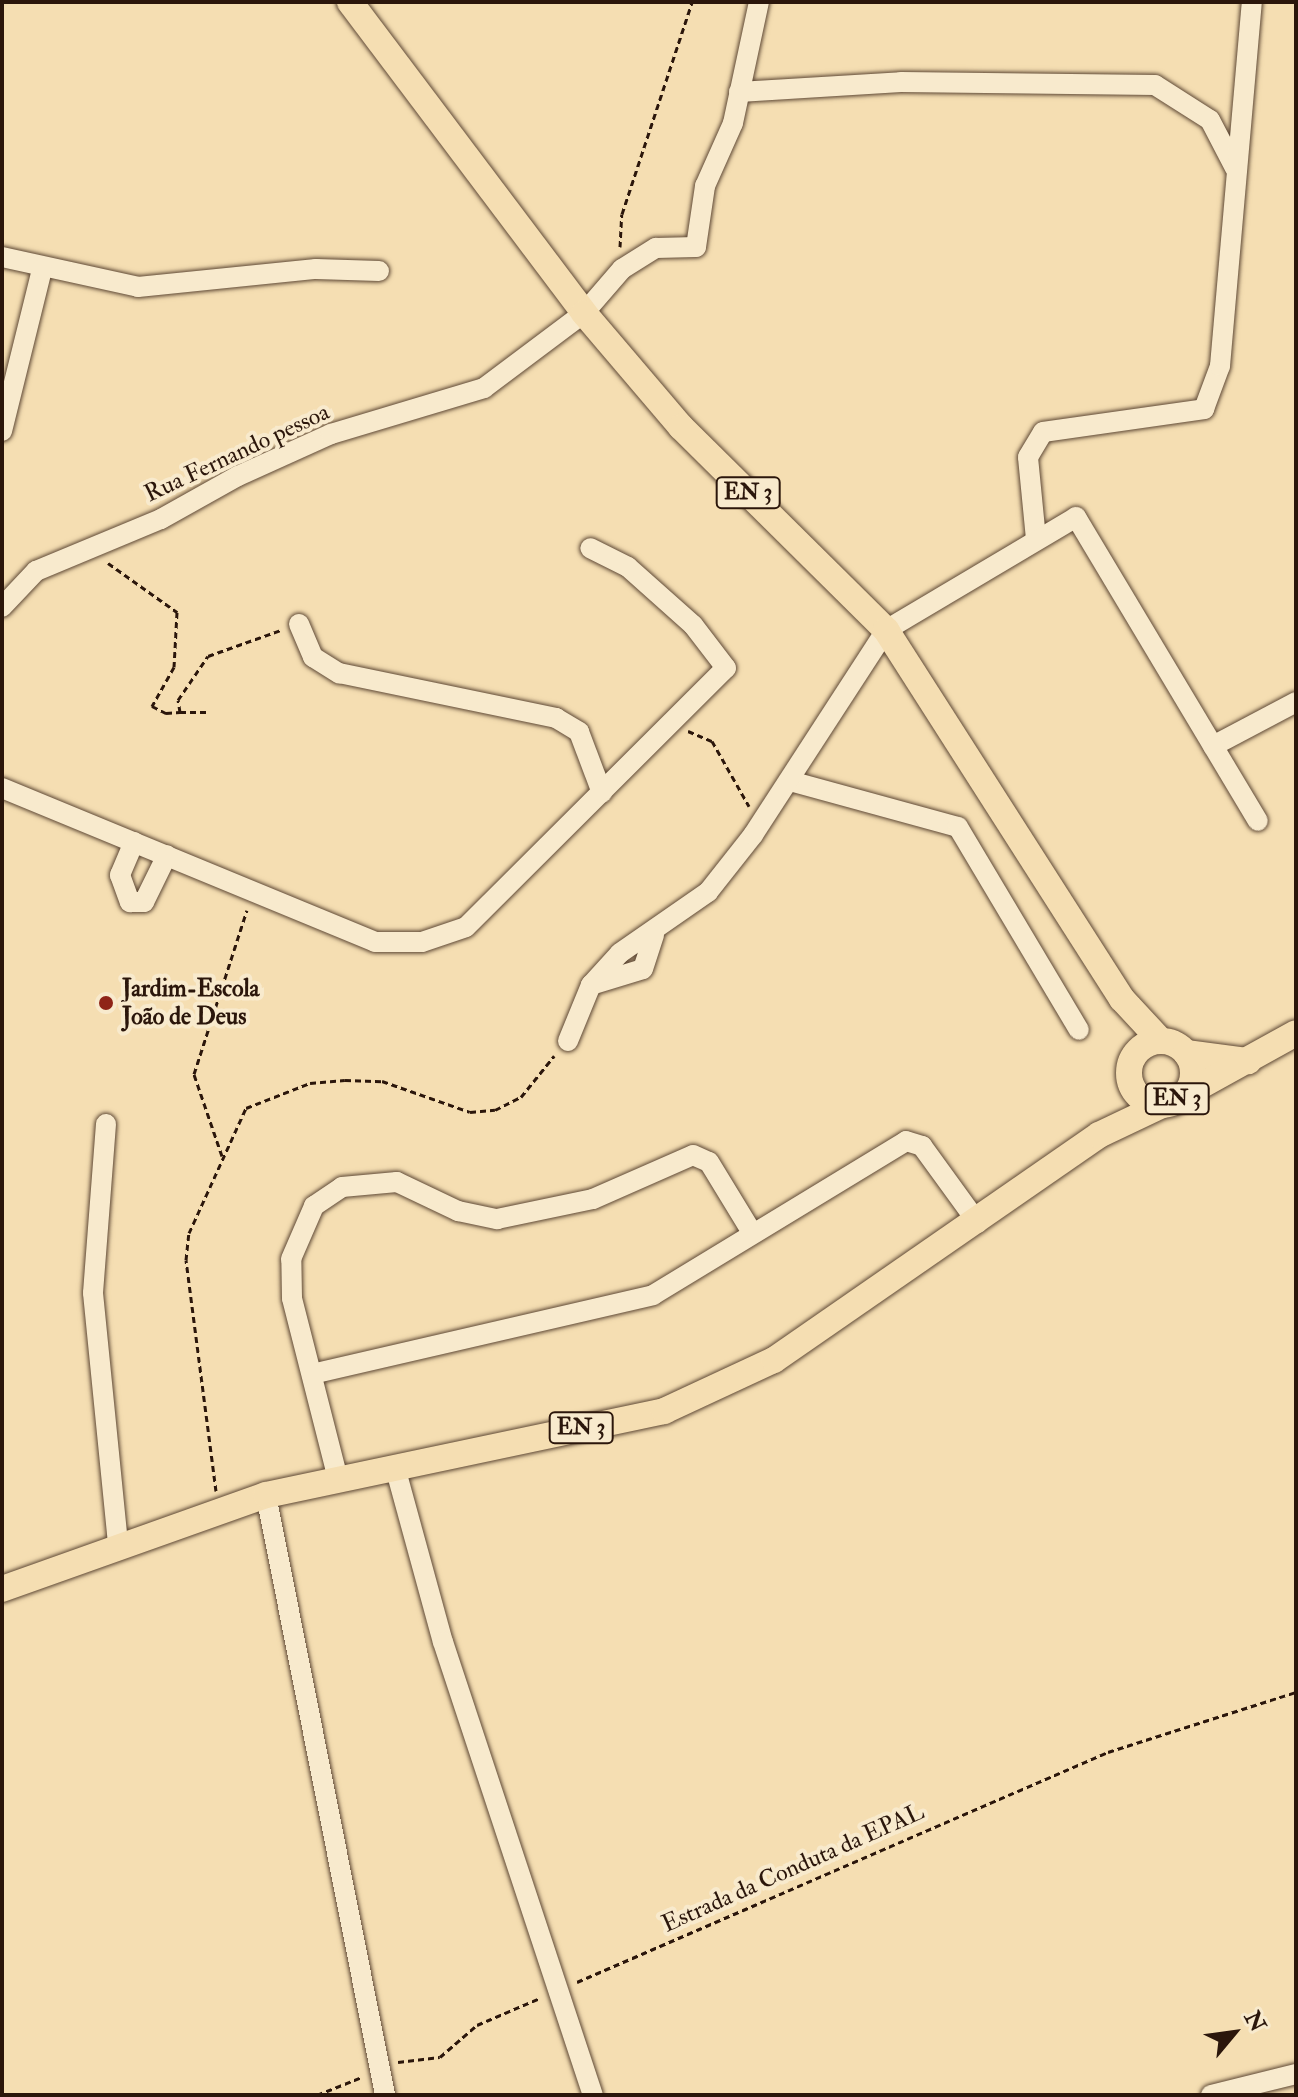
<!DOCTYPE html>
<meta charset="utf-8">
<style>
body{margin:0}
#map{position:relative;width:1298px;height:2097px;overflow:hidden;background:#f5deb2;font-family:"IM FELL Double Pica",serif}
div>[style]{position:absolute}
.path>*{height:3px;margin-top:-1.5px;transform-origin:0;background:repeating-linear-gradient(90deg,#2b160b 0 6px,transparent 0 10px)}
.roads{filter:drop-shadow(0 0 2px #5e4835) drop-shadow(0 0 2px #5e4835)}
.minor>*{height:20px;margin:-10px;padding:0 10px;transform-origin:10px;border-radius:10px;background:#f8eacd}
.major>*{height:26px;margin:-13px;padding:0 13px;transform-origin:13px;border-radius:13px;background:#f5deb2}
.major>.ring{margin:-13px;padding:0;box-sizing:content-box;background:none;border:26px solid #f5deb2;border-radius:50%}
.dots>*{width:22px;height:22px;translate:-50% -50%;box-sizing:border-box;border:4px solid #f8eacd;border-radius:50%}
span{translate:-50% -50%;white-space:nowrap;text-align:center;line-height:1.15;-webkit-text-stroke:8px #f8eacd;paint-order:stroke}
.shield-label span{padding:2px 6px;background:#f8eacd;border:2px solid;border-radius:6px;-webkit-text-stroke-width:0}
.shield-label{font-size:22px;color:#2b160b;font-weight:700}
.street-label{font-size:24px;color:#2b160b}
.poi-label{font-size:24px;color:#2b160b;font-weight:700}
.left{translate:0 -50%;text-align:left}
.frame{position:absolute;inset:0;border:4px solid #2b160b;pointer-events:none}
.north{position:absolute;left:1194px;top:1993px;width:80px;height:80px;-webkit-text-stroke:6px #f8eacd;paint-order:stroke;rotate:61deg;font-size:22px;font-weight:700;line-height:32px;text-align:center;color:#2b160b}
.north::after{content:'';display:block;margin:auto;width:28px;height:36px;background:#2b160b;clip-path:polygon(50% 0,100% 100%,50% 72%,0 100%)}
</style>
<div id="map">
<div class="path">
<div style="left:620px;top:247px;width:33px;rotate:-87deg"></div>
<div style="left:622px;top:214px;width:223px;rotate:-71.7deg"></div>
<div style="left:108px;top:563px;width:85px;rotate:35.4deg"></div>
<div style="left:177px;top:612px;width:55px;rotate:93.1deg"></div>
<div style="left:174px;top:667px;width:45px;rotate:119.4deg"></div>
<div style="left:152px;top:706px;width:16px;rotate:27deg"></div>
<div style="left:166px;top:713px;width:14px;rotate:-4deg"></div>
<div style="left:180px;top:712px;width:12px;rotate:-99deg"></div>
<div style="left:178px;top:700px;width:53px;rotate:-55.7deg"></div>
<div style="left:208px;top:656px;width:77px;rotate:-19.6deg"></div>
<div style="left:180px;top:712px;width:27px"></div>
<div style="left:688px;top:731px;width:26px;rotate:23deg"></div>
<div style="left:712px;top:741px;width:75px;rotate:60.4deg"></div>
<div style="left:222px;top:1156px;width:87px;rotate:-108.9deg"></div>
<div style="left:194px;top:1074px;width:172px;rotate:-72.1deg"></div>
<div style="left:216px;top:1491px;width:233px;rotate:-97.4deg"></div>
<div style="left:186px;top:1260px;width:27px;rotate:-84deg"></div>
<div style="left:189px;top:1233px;width:137px;rotate:-65.5deg"></div>
<div style="left:246px;top:1108px;width:69px;rotate:-21.3deg"></div>
<div style="left:310px;top:1083px;width:35px;rotate:-5deg"></div>
<div style="left:345px;top:1080px;width:37px;rotate:2deg"></div>
<div style="left:382px;top:1081px;width:93px;rotate:19.4deg"></div>
<div style="left:470px;top:1112px;width:25px;rotate:-5deg"></div>
<div style="left:495px;top:1110px;width:29px;rotate:-27deg"></div>
<div style="left:521px;top:1097px;width:53px;rotate:-51.2deg"></div>
<div style="left:577px;top:1982px;width:579px;rotate:-23.42deg"></div>
<div style="left:1108px;top:1752px;width:197px;rotate:-17.7deg"></div>
<div style="left:398px;top:2062px;width:42px;rotate:-6.8deg"></div>
<div style="left:440px;top:2057px;width:49px;rotate:-40.9deg"></div>
<div style="left:477px;top:2025px;width:69px;rotate:-23.2deg"></div>
<div style="left:317px;top:2095px;width:48px;rotate:-21.8deg"></div>
</div>
<div class="roads">
<div class="minor">
<div style="left:739px;top:92px;width:162px;rotate:-3.5deg"></div>
<div style="left:901px;top:82px;width:254px;rotate:0.7deg"></div>
<div style="left:1155px;top:85px;width:65px;rotate:32.5deg"></div>
<div style="left:1210px;top:120px;width:54px;rotate:62.5deg"></div>
<div style="left:2px;top:257px;width:139px;rotate:12.4deg"></div>
<div style="left:138px;top:287px;width:179px;rotate:-5.8deg"></div>
<div style="left:316px;top:269px;width:63px;rotate:1.8deg"></div>
<div style="left:2px;top:431px;width:167px;rotate:-76.1deg"></div>
<div style="left:1036px;top:539px;width:82px;rotate:-95.6deg"></div>
<div style="left:1028px;top:457px;width:29px;rotate:-59deg"></div>
<div style="left:1043px;top:432px;width:163px;rotate:-8.1deg"></div>
<div style="left:1204px;top:409px;width:46px;rotate:-69.6deg"></div>
<div style="left:1220px;top:366px;width:365px;rotate:-85deg"></div>
<div style="left:2px;top:607px;width:50px;rotate:-46.6deg"></div>
<div style="left:36px;top:571px;width:135px;rotate:-22.6deg"></div>
<div style="left:161px;top:519px;width:88px;rotate:-29.2deg"></div>
<div style="left:238px;top:476px;width:102px;rotate:-24.3deg"></div>
<div style="left:331px;top:434px;width:160px;rotate:-16.7deg"></div>
<div style="left:484px;top:388px;width:125px;rotate:-36.9deg"></div>
<div style="left:584px;top:313px;width:58px;rotate:-49.2deg"></div>
<div style="left:622px;top:269px;width:40px;rotate:-32deg"></div>
<div style="left:656px;top:248px;width:40px;rotate:-1.4deg"></div>
<div style="left:696px;top:247px;width:62px;rotate:-81.6deg"></div>
<div style="left:705px;top:186px;width:69px;rotate:-66deg"></div>
<div style="left:733px;top:123px;width:124px;rotate:-77.9deg"></div>
<div style="left:299px;top:624px;width:36px;rotate:67deg"></div>
<div style="left:313px;top:657px;width:31px;rotate:32deg"></div>
<div style="left:339px;top:673px;width:222px;rotate:11.7deg"></div>
<div style="left:556px;top:718px;width:27px;rotate:31deg"></div>
<div style="left:579px;top:732px;width:65px;rotate:69.3deg"></div>
<div style="left:1213px;top:746px;width:94px;rotate:-27.9deg"></div>
<div style="left:790px;top:781px;width:174px;rotate:15.3deg"></div>
<div style="left:958px;top:827px;width:236px;rotate:59.2deg"></div>
<div style="left:2px;top:788px;width:404px;rotate:22.4deg"></div>
<div style="left:375px;top:942px;width:47px"></div>
<div style="left:422px;top:942px;width:46px;rotate:-18.8deg"></div>
<div style="left:466px;top:927px;width:367px;rotate:-44.9deg"></div>
<div style="left:726px;top:668px;width:54px;rotate:-127.5deg"></div>
<div style="left:693px;top:625px;width:87px;rotate:-138.3deg"></div>
<div style="left:628px;top:567px;width:42px;rotate:-153.4deg"></div>
<div style="left:134px;top:842px;width:36px;rotate:113deg"></div>
<div style="left:120px;top:875px;width:29px;rotate:70deg"></div>
<div style="left:130px;top:902px;width:14px"></div>
<div style="left:144px;top:902px;width:52px;rotate:-63.9deg"></div>
<div style="left:591px;top:985px;width:54px;rotate:-17.1deg"></div>
<div style="left:643px;top:969px;width:36px;rotate:-72deg"></div>
<div style="left:568px;top:1041px;width:61px;rotate:-67.7deg"></div>
<div style="left:591px;top:985px;width:43px;rotate:-47.8deg"></div>
<div style="left:620px;top:953px;width:107px;rotate:-34.7deg"></div>
<div style="left:708px;top:892px;width:73px;rotate:-51.7deg"></div>
<div style="left:753px;top:835px;width:244px;rotate:-57deg"></div>
<div style="left:886px;top:630px;width:221px;rotate:-30.7deg"></div>
<div style="left:1076px;top:517px;width:354px;rotate:59.1deg"></div>
<div style="left:106px;top:1124px;width:169px;rotate:94.4deg"></div>
<div style="left:93px;top:1293px;width:251px;rotate:84.3deg"></div>
<div style="left:312px;top:1374px;width:350px;rotate:-13deg"></div>
<div style="left:653px;top:1295px;width:296px;rotate:-31.3deg"></div>
<div style="left:906px;top:1141px;width:17px;rotate:17deg"></div>
<div style="left:922px;top:1146px;width:95px;rotate:54deg"></div>
<div style="left:395px;top:1467px;width:181px;rotate:74.7deg"></div>
<div style="left:443px;top:1642px;width:477px;rotate:71.7deg"></div>
<div style="left:338px;top:1479px;width:187px;rotate:-104.3deg"></div>
<div style="left:292px;top:1298px;width:39px;rotate:-91deg"></div>
<div style="left:291px;top:1259px;width:58px;rotate:-66.5deg"></div>
<div style="left:314px;top:1206px;width:34px;rotate:-34deg"></div>
<div style="left:342px;top:1187px;width:55px;rotate:-5.2deg"></div>
<div style="left:397px;top:1182px;width:68px;rotate:25.4deg"></div>
<div style="left:458px;top:1211px;width:40px;rotate:12deg"></div>
<div style="left:497px;top:1219px;width:98px;rotate:-11.8deg"></div>
<div style="left:593px;top:1199px;width:109px;rotate:-23.7deg"></div>
<div style="left:693px;top:1155px;width:17px;rotate:24deg"></div>
<div style="left:709px;top:1162px;width:84px;rotate:58.6deg"></div>
<div style="left:266px;top:1495px;width:612px;rotate:78.78deg"></div>
<div style="left:1211px;top:2095px;width:88px;rotate:-13.9deg"></div>
</div>
<div class="major">
<div style="left:350px;top:2px;width:389px;rotate:53deg"></div>
<div style="left:584px;top:313px;width:150px;rotate:49.6deg"></div>
<div style="left:681px;top:427px;width:289px;rotate:44.7deg"></div>
<div style="left:886px;top:630px;width:438px;rotate:57.4deg"></div>
<div style="left:1122px;top:999px;width:57px;rotate:47.1deg"></div>
<div class="ring" style="left:1129px;top:1041px;width:38px;height:38px"></div>
<div style="left:1186px;top:1053px;width:63px;rotate:7.4deg"></div>
<div style="left:1182px;top:1096px;width:130px;rotate:-28.9deg"></div>
<div style="left:2px;top:1589px;width:280px;rotate:-19.6deg"></div>
<div style="left:266px;top:1495px;width:407px;rotate:-11.9deg"></div>
<div style="left:664px;top:1411px;width:121px;rotate:-24.9deg"></div>
<div style="left:774px;top:1360px;width:395px;rotate:-34.7deg"></div>
<div style="left:1099px;top:1135px;width:72px;rotate:-25.5deg"></div>
</div>
</div>
<div class="dots">
<div style="left:106px;top:1003px;background:#8f2418"></div>
</div>
<div class="shield-label">
<span style="left:748px;top:493px">EN 3</span>
<span style="left:1177px;top:1099px">EN 3</span>
<span style="left:581px;top:1428px">EN 3</span>
</div>
<div class="street-label">
<span style="left:237px;top:453px;rotate:-25deg">Rua Fernando pessoa</span>
<span style="left:793px;top:1868px;rotate:-24deg">Estrada da Conduta da EPAL</span>
</div>
<div class="poi-label">
<span class="left" style="left:122px;top:1003px">Jardim-Escola<br>João de Deus</span>
</div>
<div class="frame"></div>
<div class="north">N</div>
</div>
